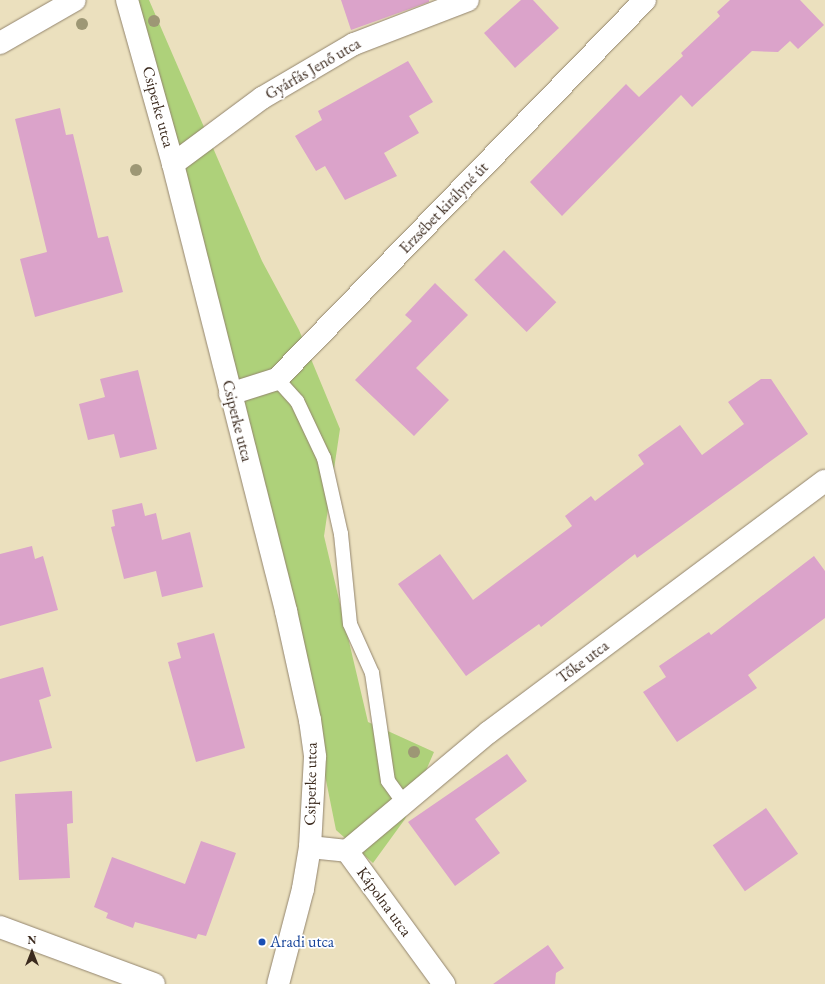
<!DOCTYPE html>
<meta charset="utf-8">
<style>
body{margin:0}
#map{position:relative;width:825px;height:984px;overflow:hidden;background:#ebe0be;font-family:"EB Garamond",serif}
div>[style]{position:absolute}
.green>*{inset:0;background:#aed17a}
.building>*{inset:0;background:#dba3ca;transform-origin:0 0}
.roads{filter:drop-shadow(0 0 1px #93856e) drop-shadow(0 0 1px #93856e)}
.service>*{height:14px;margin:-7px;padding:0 7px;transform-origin:7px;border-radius:7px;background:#fff}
.minor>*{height:22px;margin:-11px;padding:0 11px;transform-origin:11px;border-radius:11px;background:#fff}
.tertiary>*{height:22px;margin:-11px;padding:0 11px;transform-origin:11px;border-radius:11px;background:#fff}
.trees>*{width:12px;height:12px;margin:-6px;border-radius:50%;background:#9d9775}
.dots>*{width:11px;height:11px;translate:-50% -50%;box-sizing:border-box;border:2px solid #fff;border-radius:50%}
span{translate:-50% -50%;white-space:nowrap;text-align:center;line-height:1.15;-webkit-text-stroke:3.5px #fff;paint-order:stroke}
.street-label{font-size:16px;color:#3b2a1e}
.transit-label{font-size:16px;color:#164399}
.left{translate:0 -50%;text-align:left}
.north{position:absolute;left:12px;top:932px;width:40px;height:40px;-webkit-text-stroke:3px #fff;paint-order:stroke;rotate:0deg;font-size:11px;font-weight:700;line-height:16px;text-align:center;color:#3b2a1e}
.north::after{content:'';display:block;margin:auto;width:14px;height:18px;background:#3b2a1e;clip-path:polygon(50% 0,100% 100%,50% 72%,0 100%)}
</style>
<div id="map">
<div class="green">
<div style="clip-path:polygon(132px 0,149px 0,262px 261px,299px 330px,340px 429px,324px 536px,368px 722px,434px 752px,405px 819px,373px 863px,336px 830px,305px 676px)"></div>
</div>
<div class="building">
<div style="clip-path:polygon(341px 0,429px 0,429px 2px,351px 30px)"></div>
<div style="clip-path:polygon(521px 0,533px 0,559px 28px,515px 68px,484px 33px)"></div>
<div style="clip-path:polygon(730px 0,800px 0,824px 25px,798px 49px,790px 41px,778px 52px,752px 51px,692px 107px,681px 95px,562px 216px,530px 182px,626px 84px,639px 97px,683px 56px,681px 53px,720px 16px,717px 12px)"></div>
<div style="clip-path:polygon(408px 61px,433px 102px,409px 116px,419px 133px,384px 153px,397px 176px,345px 200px,325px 166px,316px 171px,295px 136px,322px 120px,318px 111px)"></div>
<div style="clip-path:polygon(60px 108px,66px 135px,73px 134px,98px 238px,108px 236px,123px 292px,35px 317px,20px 259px,47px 252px,15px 119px)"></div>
<div style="left:504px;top:250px;width:74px;height:42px;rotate:45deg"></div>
<div style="clip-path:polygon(435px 283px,468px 315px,416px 368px,449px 400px,414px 436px,355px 380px,412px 321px,405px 315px)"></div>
<div style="clip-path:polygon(138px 370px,157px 449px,120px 458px,114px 434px,88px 440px,79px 404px,105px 397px,100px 379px)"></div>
<div style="clip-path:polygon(761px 379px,771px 379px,808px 434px,637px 558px,635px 554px,541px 627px,539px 624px,466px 676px,398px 584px,440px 554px,473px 600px,572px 526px,565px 516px,591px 496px,595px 501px,644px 464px,638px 455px,680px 425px,702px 455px,744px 424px,728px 402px)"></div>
<div style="clip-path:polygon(142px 503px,145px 516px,156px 513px,162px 540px,190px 532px,203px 587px,162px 597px,156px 571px,124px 579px,111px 527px,115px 526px,112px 510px)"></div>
<div style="clip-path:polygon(32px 546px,35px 559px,43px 556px,58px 610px,0 626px,0 554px)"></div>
<div style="clip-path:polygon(814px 556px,825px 571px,825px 618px,748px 675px,757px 688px,677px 742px,643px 692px,666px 677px,659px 666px,709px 632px,711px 635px)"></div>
<div style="clip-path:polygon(214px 633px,245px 748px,196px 762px,168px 662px,181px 658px,177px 643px)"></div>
<div style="clip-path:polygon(43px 667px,51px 696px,39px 700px,52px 748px,0 762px,0 679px)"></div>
<div style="clip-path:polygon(507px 754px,527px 781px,475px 819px,500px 853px,455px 886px,408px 822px)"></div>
<div style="clip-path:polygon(72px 791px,73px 823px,67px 824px,70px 878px,19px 880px,15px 794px)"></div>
<div style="left:766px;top:808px;width:56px;height:65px;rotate:55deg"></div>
<div style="clip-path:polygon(201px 841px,236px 853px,206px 936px,198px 934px,196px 939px,135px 922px,133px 928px,106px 918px,108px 913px,94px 907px,112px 857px,185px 884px)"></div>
<div style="clip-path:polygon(548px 945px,564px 968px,556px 973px,555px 984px,493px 984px)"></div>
</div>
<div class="roads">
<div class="service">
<div style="left:277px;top:379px;width:30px;rotate:48deg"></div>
<div style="left:297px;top:401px;width:63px;rotate:64.7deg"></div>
<div style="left:324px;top:458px;width:78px;rotate:77.4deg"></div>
<div style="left:341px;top:534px;width:90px;rotate:84.3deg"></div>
<div style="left:350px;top:624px;width:54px;rotate:65.8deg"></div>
<div style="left:372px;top:673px;width:109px;rotate:81.6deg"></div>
<div style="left:388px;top:781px;width:27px;rotate:54deg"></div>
</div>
<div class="minor">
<div style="left:0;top:43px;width:86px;rotate:-29.8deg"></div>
<div style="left:173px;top:164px;width:111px;rotate:-36.6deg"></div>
<div style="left:262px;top:98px;width:107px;rotate:-30.4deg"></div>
<div style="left:354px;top:44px;width:122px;rotate:-21.1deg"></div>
<div style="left:230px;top:394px;width:49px;rotate:-17.7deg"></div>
<div style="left:277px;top:379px;width:528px;rotate:-45.84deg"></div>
<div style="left:310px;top:847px;width:37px;rotate:6deg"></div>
<div style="left:347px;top:851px;width:165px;rotate:53.9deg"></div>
<div style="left:347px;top:851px;width:185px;rotate:-40deg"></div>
<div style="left:489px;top:732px;width:419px;rotate:-36.8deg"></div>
<div style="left:0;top:927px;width:164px;rotate:20.3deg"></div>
</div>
<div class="tertiary">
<div style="left:127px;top:0;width:170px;rotate:74.3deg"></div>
<div style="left:173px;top:164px;width:461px;rotate:75.8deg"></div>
<div style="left:286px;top:611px;width:112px;rotate:77.6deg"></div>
<div style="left:310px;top:720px;width:37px;rotate:82deg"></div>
<div style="left:315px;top:757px;width:90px;rotate:93.2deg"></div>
<div style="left:310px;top:847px;width:43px;rotate:99.5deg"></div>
<div style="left:303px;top:889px;width:98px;rotate:104.7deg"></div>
</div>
</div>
<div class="trees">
<div style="left:154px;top:21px"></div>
<div style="left:82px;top:24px"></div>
<div style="left:136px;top:170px"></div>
<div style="left:414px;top:752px"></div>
</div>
<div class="dots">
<div style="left:262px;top:942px;background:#1a4fb4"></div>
</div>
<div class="street-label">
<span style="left:313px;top:69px;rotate:-30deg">Gyárfás Jenő utca</span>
<span style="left:158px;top:107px;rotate:75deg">Csiperke utca</span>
<span style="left:444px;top:208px;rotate:-46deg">Erzsébet királyné út</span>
<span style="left:237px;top:421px;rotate:76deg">Csiperke utca</span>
<span style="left:583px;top:662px;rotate:-37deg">Tőke utca</span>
<span style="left:311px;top:784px;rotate:-89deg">Csiperke utca</span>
<span style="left:384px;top:902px;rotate:54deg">Kápolna utca</span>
</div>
<div class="transit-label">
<span class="left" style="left:270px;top:942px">Aradi utca</span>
</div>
<div class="north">N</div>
</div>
